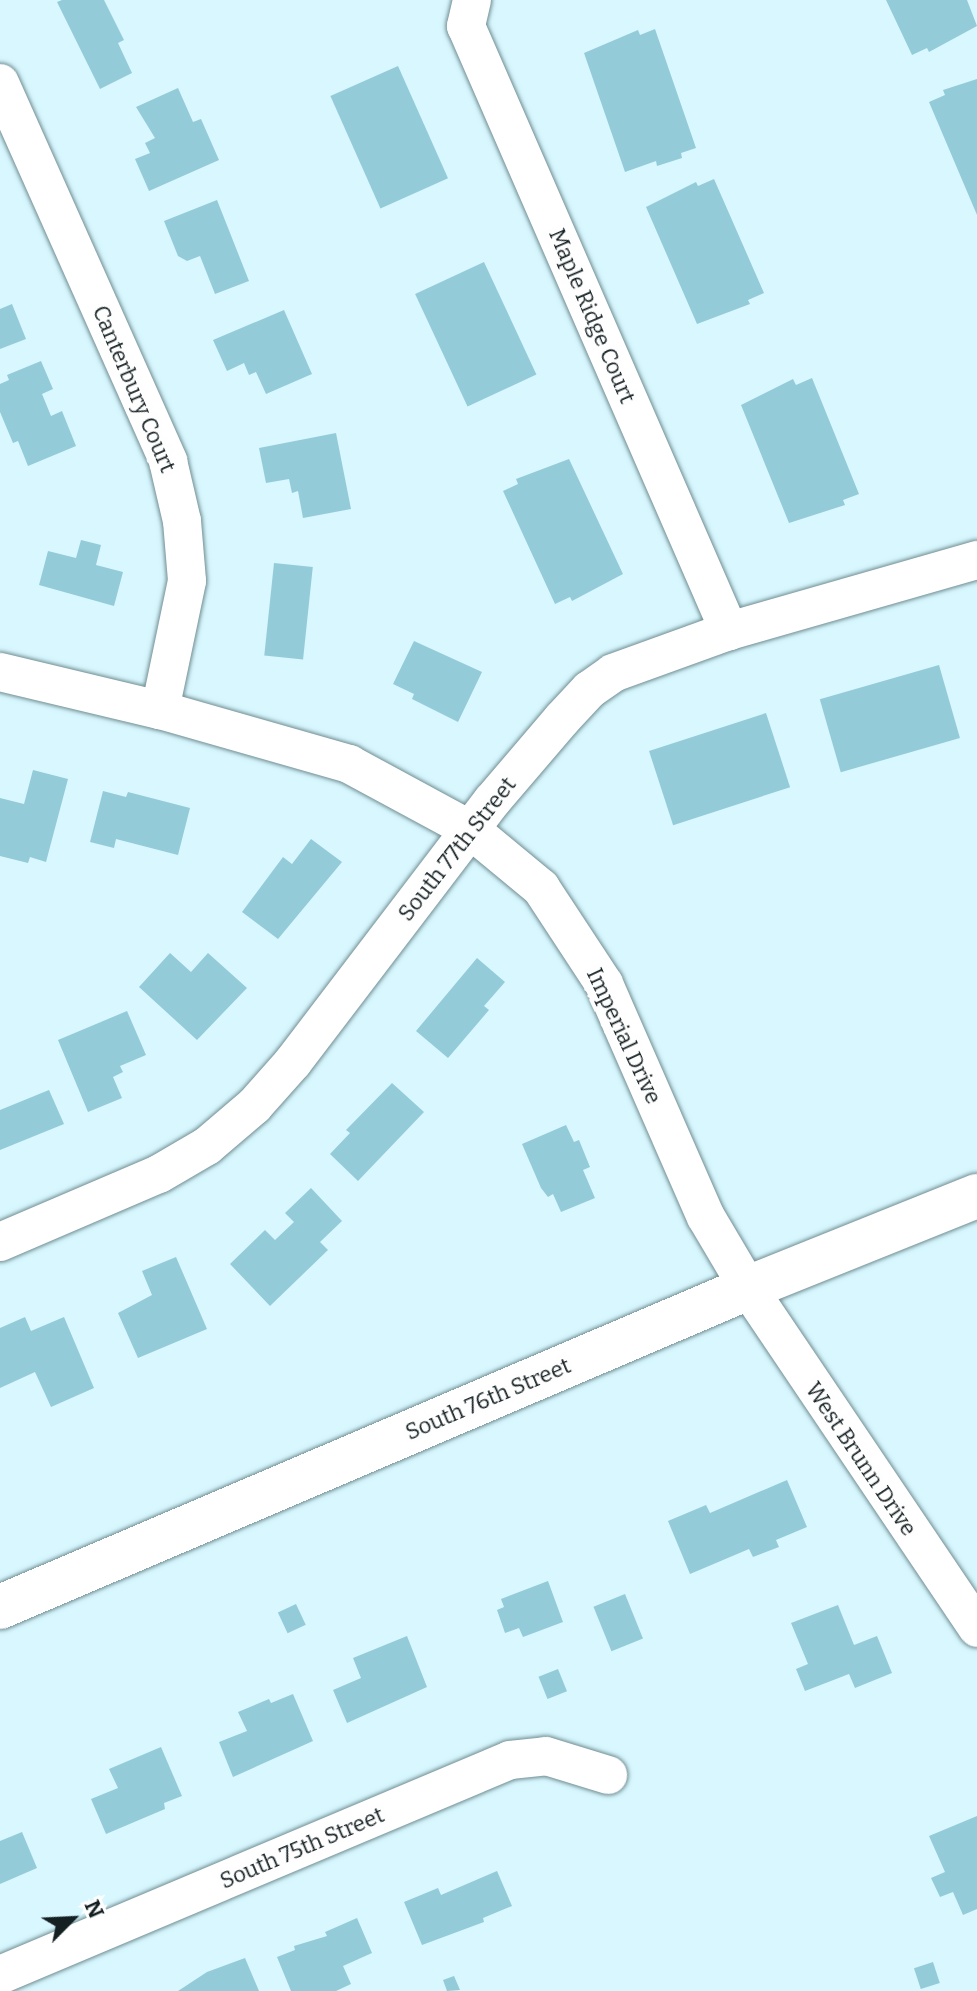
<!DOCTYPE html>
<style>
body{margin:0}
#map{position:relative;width:977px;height:1991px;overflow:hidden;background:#d8f7fe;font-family:Bitter,serif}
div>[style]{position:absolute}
.building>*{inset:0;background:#94cbd8;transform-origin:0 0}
.roads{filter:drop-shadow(0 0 2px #708d93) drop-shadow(0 0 2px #708d93)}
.minor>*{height:38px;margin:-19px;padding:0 19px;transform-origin:19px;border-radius:19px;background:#fff}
.major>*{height:44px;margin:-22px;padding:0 22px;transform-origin:22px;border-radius:22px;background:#fff}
span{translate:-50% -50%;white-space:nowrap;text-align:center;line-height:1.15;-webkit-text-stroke:8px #fefefe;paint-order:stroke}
.street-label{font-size:22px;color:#152023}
.north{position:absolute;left:32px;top:1879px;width:80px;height:80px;-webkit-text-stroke:6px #fefefe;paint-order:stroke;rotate:66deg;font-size:22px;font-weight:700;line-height:32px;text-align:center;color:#152023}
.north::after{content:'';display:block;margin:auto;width:28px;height:36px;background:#152023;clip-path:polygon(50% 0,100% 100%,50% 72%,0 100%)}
</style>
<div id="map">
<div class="building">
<div style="clip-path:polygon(62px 0,104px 0,124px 40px,118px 43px,132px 73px,100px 89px,57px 2px)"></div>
<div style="clip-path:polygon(886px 0,967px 0,977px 26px,929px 52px,927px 48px,912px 55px)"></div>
<div style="clip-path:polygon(655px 29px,696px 148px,681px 153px,682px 158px,657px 166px,656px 161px,625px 172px,584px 53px,638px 30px,640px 35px)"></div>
<div style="left:398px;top:66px;width:123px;height:74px;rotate:66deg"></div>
<div style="clip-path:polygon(977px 79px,977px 215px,929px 102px,945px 95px,943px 90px)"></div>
<div style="clip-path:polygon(178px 88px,193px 122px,201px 119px,219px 160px,149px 191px,135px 159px,150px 153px,145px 143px,155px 138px,136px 107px)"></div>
<div style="clip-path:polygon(714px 179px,764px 293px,748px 300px,750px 304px,697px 324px,646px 207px,696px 182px,698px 186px)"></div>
<div style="clip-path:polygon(217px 200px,249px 281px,215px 294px,200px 256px,187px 261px,178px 256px,164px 221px)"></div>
<div style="left:484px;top:262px;width:124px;height:76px;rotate:65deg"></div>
<div style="clip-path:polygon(12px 304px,26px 339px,0 349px,0 309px)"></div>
<div style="clip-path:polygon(284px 310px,312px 374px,266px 394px,256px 372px,249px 375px,244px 363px,227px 371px,213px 340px)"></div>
<div style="clip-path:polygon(41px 361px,53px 389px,42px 394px,51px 416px,62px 411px,76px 446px,28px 466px,18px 441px,13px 443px,0 412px,0 384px,9px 380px,7px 375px)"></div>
<div style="clip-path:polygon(812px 378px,859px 494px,843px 500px,845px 505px,789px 523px,741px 405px,793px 379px,796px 385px)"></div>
<div style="clip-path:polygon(336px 433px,351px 509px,303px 518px,298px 491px,292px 493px,289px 479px,266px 483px,259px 448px)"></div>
<div style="clip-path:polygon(569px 459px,623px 574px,572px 601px,570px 597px,555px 604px,503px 491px,518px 484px,516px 479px)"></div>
<div style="clip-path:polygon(81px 540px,101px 545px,96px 565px,123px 572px,114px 606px,39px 585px,48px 551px,76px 558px)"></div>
<div style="left:274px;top:563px;width:39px;height:93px;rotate:6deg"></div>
<div style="clip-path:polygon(414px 641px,482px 672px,458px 722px,412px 699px,414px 694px,393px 684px)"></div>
<div style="left:939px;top:665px;width:76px;height:124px;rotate:74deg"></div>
<div style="left:766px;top:713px;width:78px;height:123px;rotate:72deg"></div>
<div style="clip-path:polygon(33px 770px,68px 779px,46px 862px,30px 857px,28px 863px,0 856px,0 798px,24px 804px)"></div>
<div style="clip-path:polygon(103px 791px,126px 797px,128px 792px,190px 808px,178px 855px,116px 839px,114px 848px,90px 842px)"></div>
<div style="clip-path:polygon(311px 839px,342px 862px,278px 939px,242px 912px,283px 857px,292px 864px)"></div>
<div style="clip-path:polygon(170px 953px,191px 972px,208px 953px,247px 988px,197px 1040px,139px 987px)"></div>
<div style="clip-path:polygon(477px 958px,505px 982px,484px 1006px,489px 1010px,448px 1058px,416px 1031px)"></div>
<div style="clip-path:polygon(127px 1011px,146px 1055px,120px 1066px,123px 1072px,113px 1077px,122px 1098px,88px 1112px,58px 1040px)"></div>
<div style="clip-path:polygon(392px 1083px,424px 1112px,358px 1181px,330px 1154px,350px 1133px,346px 1130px)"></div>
<div style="clip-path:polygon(49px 1090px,64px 1124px,0 1150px,0 1110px)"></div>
<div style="clip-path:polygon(566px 1125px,574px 1142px,579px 1140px,590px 1167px,583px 1170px,595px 1198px,561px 1212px,553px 1194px,548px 1197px,541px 1188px,522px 1144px)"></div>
<div style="clip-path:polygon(311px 1188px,342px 1221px,320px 1242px,328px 1250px,270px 1306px,230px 1264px,265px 1230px,275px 1240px,294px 1222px,285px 1213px)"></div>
<div style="clip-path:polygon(176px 1257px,207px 1329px,138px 1358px,118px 1313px,152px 1295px,142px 1271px)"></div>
<div style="clip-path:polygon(25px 1317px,31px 1331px,64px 1317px,94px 1388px,51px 1407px,35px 1372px,0 1388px,0 1328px)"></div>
<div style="clip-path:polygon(787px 1480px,807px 1527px,776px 1540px,779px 1547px,753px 1557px,749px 1549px,690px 1574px,668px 1521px,706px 1505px,710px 1513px)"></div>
<div style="clip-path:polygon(548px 1581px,563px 1622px,523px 1637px,519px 1628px,505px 1633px,497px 1610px,504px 1607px,501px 1599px)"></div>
<div style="left:625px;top:1594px;width:48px;height:34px;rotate:68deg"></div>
<div style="left:296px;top:1604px;width:23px;height:20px;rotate:65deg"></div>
<div style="clip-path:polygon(838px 1605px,854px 1645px,877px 1636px,892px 1673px,855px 1688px,849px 1674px,805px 1691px,796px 1669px,808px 1664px,791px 1623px)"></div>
<div style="clip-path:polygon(407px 1636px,427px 1687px,347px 1723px,333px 1690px,361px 1678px,353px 1658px)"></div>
<div style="left:558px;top:1669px;width:24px;height:21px;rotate:68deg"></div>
<div style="clip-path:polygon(293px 1694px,313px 1741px,233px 1777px,219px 1742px,247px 1731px,238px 1712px,269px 1699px,271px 1703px)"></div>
<div style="clip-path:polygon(161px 1747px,182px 1796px,164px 1803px,165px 1809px,106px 1834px,91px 1799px,118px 1788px,109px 1769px)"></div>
<div style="clip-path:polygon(977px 1816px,977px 1909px,963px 1915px,953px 1892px,940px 1897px,931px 1878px,945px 1872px,929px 1836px)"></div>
<div style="clip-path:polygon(22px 1832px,37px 1868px,0 1884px,0 1841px)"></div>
<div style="clip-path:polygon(497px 1871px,512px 1906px,483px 1918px,484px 1922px,422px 1945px,404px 1902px,438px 1888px,441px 1895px)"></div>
<div style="clip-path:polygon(357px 1918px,372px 1953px,343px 1966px,351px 1984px,336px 1991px,291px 1991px,277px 1957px,295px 1950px,294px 1946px,327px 1936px,325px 1932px)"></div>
<div style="clip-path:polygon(245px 1958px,259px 1991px,178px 1991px,207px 1972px)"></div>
<div style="left:933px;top:1962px;width:22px;height:20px;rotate:72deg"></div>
<div style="clip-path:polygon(454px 1976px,460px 1990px,447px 1991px,443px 1980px)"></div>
</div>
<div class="roads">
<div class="minor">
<div style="left:472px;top:0;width:27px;rotate:103deg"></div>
<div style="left:466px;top:26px;width:660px;rotate:66.5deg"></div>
<div style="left:0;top:83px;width:414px;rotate:66deg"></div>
<div style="left:168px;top:461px;width:62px;rotate:76.9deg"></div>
<div style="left:182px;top:521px;width:60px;rotate:85.2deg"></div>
<div style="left:187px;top:581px;width:132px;rotate:101.8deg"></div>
<div style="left:0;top:672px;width:164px;rotate:13.4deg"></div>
<div style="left:160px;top:710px;width:197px;rotate:15.9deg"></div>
<div style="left:349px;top:764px;width:139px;rotate:28.4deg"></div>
<div style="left:471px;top:830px;width:91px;rotate:39.6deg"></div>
<div style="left:541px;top:888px;width:115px;rotate:56.7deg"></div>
<div style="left:604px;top:984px;width:254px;rotate:66.4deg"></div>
<div style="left:706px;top:1217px;width:82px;rotate:59.4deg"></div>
<div style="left:748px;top:1288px;width:410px;rotate:56deg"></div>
<div style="left:0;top:1242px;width:173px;rotate:-23.2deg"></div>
<div style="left:159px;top:1174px;width:56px;rotate:-30.3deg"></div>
<div style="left:207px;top:1146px;width:62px;rotate:-40.4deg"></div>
<div style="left:254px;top:1106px;width:59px;rotate:-48.4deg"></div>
<div style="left:293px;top:1062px;width:328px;rotate:-52.7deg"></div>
<div style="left:492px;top:801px;width:108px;rotate:-49.5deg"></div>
<div style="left:562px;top:719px;width:40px;rotate:-47deg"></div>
<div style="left:589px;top:690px;width:29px;rotate:-35deg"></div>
<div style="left:613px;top:673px;width:123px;rotate:-19.9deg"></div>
<div style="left:729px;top:631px;width:258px;rotate:-16deg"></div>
<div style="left:0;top:1975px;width:553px;rotate:-22.86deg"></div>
<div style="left:510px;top:1760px;width:36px;rotate:-6deg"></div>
<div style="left:546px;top:1756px;width:65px;rotate:17deg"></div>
</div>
<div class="major">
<div style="left:0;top:1607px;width:813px;rotate:-23.1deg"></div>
<div style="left:748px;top:1288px;width:247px;rotate:-21.9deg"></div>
</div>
</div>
<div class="street-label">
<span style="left:592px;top:316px;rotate:67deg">Maple Ridge Court</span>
<span style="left:134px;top:389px;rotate:67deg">Canterbury Court</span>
<span style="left:457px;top:849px;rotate:-52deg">South 77th Street</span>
<span style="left:624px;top:1036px;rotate:65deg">Imperial Drive</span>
<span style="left:488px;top:1399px;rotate:-23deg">South 76th Street</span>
<span style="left:861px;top:1459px;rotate:56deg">West Brunn Drive</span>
<span style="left:302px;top:1848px;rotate:-23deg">South 75th Street</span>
</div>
<div class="north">N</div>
</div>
